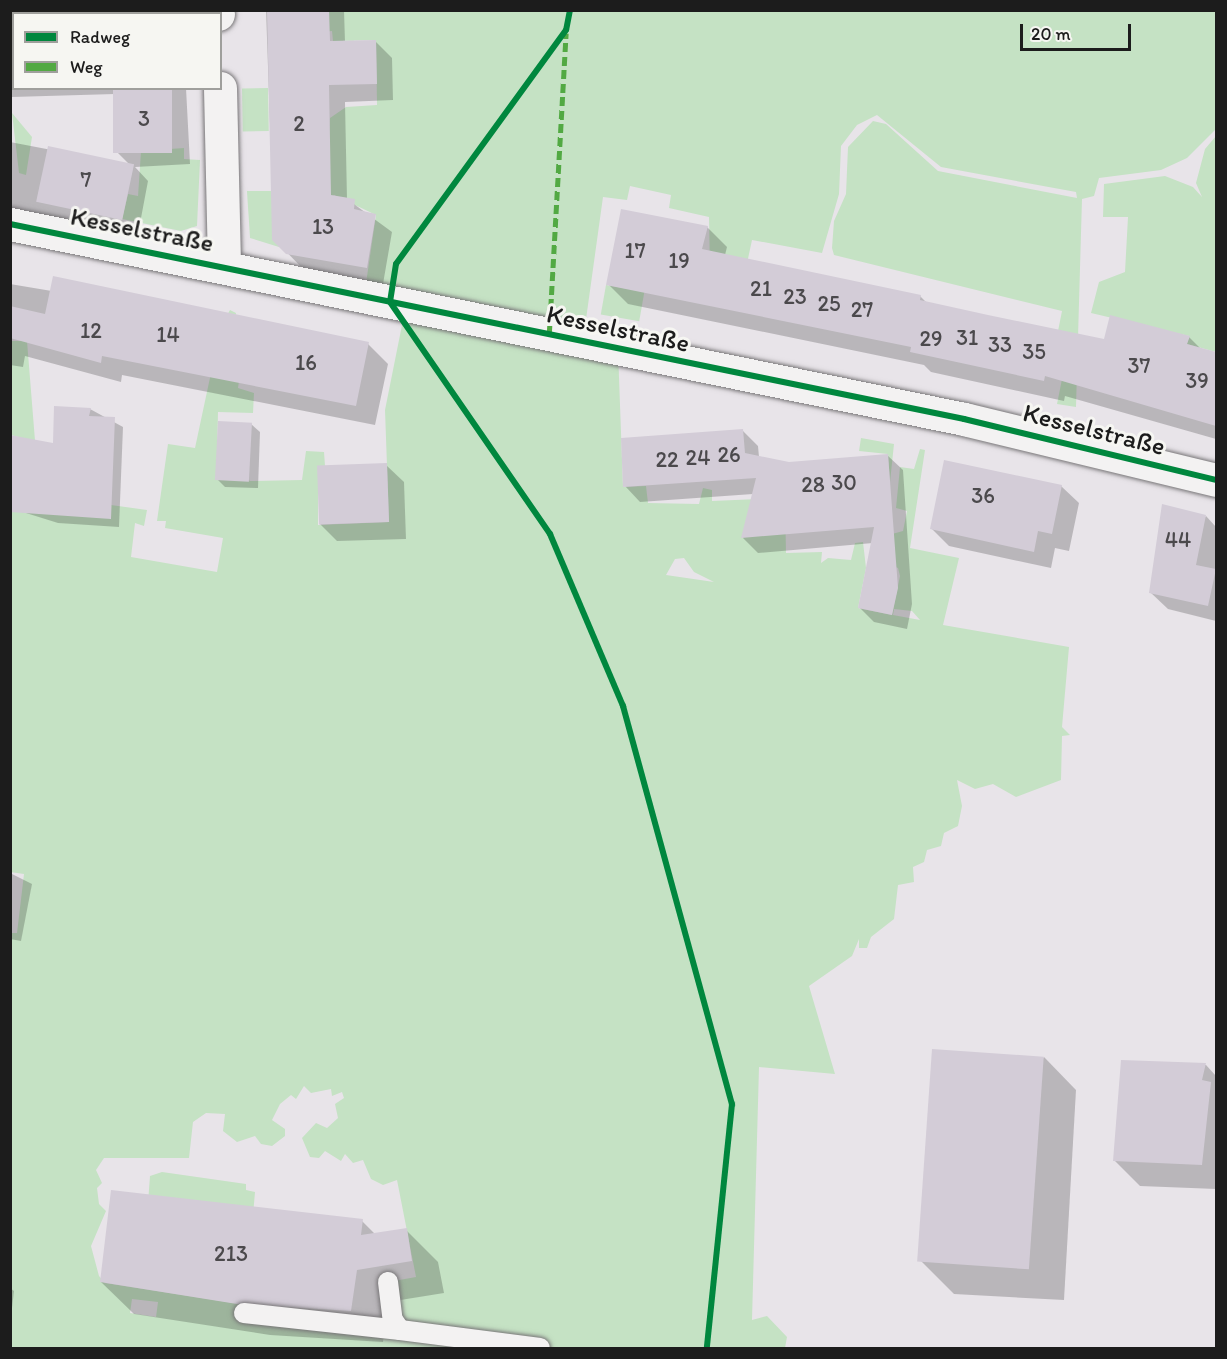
<!DOCTYPE html>
<meta charset="utf-8">
<style>
body{margin:0}
#map{position:relative;width:1227px;height:1359px;overflow:hidden;background:#e8e4e9;font-family:Itim,sans-serif}
div>[style]{position:absolute}
.green>*{inset:0;background:#c5e2c4;transform-origin:0 0}
.shadow>*{inset:0;background:#0003;transform-origin:0 0}
.building>*{inset:0;background:#d3ccd7;transform-origin:0 0}
.roads{filter:drop-shadow(0 0 2px #787678) drop-shadow(0 0 2px #787678)}
.lane>*{height:20px;margin:-10px;padding:0 10px;transform-origin:10px;border-radius:10px;background:#f3f2f2}
.street>*{height:33px;margin:-16.5px;padding:0 16.5px;transform-origin:16.5px;border-radius:16.5px;background:#f3f2f2}
.quiet>*{height:4.5px;margin-top:-2.25px;transform-origin:0;background:repeating-linear-gradient(90deg,#52a943 0 9px,transparent 0 13.5px)}
.cycleway>*{height:6px;margin:-3px;padding:0 3px;transform-origin:3px;border-radius:3px;background:#00873e}
span{translate:-50% -50%;white-space:nowrap;text-align:center;line-height:1.15;-webkit-text-stroke:6px #f6f6f2;paint-order:stroke}
.number-label{font-size:22px;color:#4b494c}
.number-label span{-webkit-text-stroke-width:0}
.street-label{font-size:26px;color:#1c1c1c}
.frame{position:absolute;inset:0;border:12px solid #1c1c1c;pointer-events:none}
.legend{position:absolute;left:12px;top:12px;width:210px;height:78px;box-sizing:border-box;background:#f6f6f2;border:2px solid #9f9f9c;margin:0;padding:8px 10px;list-style:none;font-size:18px;color:#1c1c1c}
.legend li{display:flex;align-items:center;gap:12px;height:30px}
.legend b{width:30px;border:2px solid #9f9f9c}
.scale{position:absolute;left:1020px;top:24px;width:111px;height:27px;box-sizing:border-box;border:3px solid #1c1c1c;border-top:0;padding-left:8px;font-size:18px;line-height:21px;white-space:nowrap;color:#1c1c1c;-webkit-text-stroke:4px #f6f6f2;paint-order:stroke}
</style>
<div id="map">
<div class="green">
<div style="clip-path:polygon(evenodd,322px 11px,1216px 11px,1216px 129px,1187px 158px,1161px 170px,1099px 178px,1094px 196px,1082px 199px,1076px 407px,1057px 404px,1063px 374px,1050px 371px,1062px 311px,834px 255px,832px 248px,834px 221px,846px 194px,848px 147px,873px 121px,886px 124px,938px 171px,1077px 198px,1076px 192px,941px 167px,877px 115px,857px 125px,841px 146px,839px 194px,822px 253px,752px 240px,746px 268px,710px 273px,709px 217px,669px 208px,671px 195px,630px 186px,627px 200px,603px 197px,583px 341px,618px 350px,623px 487px,646px 486px,648px 503px,699px 504px,703px 488px,712px 490px,712px 501px,785px 498px,786px 553px,822px 552px,821px 563px,828px 558px,851px 560px,855px 543px,863px 542px,866px 568px,858px 608px,892px 615px,900px 576px,898px 568px,890px 565px,892px 534px,903px 531px,907px 511px,896px 508px,900px 467px,914px 469px,920px 449px,925px 450px,910px 548px,959px 558px,943px 625px,1069px 647px,1062px 727px,1070px 735px,1062px 736px,1061px 780px,1016px 797px,993px 784px,975px 789px,957px 780px,962px 806px,958px 826px,944px 833px,941px 846px,927px 850px,924px 862px,913px 867px,914px 882px,898px 885px,894px 919px,871px 937px,867px 948px,859px 948px,859px 939px,852px 956px,809px 986px,835px 1074px,759px 1067px,752px 1320px,767px 1316px,787px 1337px,785px 1348px,540px 1348px,400px 1330px,388px 1282px,416px 1277px,397px 1180px,383px 1185px,371px 1179px,363px 1160px,353px 1163px,345px 1154px,341px 1161px,325px 1151px,319px 1158px,310px 1157px,302px 1138px,316px 1123px,327px 1128px,338px 1118px,335px 1104px,344px 1098px,342px 1092px,332px 1096px,331px 1089px,311px 1093px,304px 1086px,296px 1099px,291px 1095px,280px 1104px,272px 1120px,285px 1129px,285px 1136px,272px 1146px,261px 1144px,255px 1136px,237px 1142px,223px 1131px,225px 1114px,206px 1113px,193px 1122px,189px 1158px,104px 1158px,96px 1170px,102px 1183px,97px 1188px,99px 1204px,106px 1211px,91px 1246px,99px 1276px,105px 1283px,240px 1304px,237px 1319px,474px 1348px,11px 1348px,10px 933px,17px 933px,24px 874px,10px 872px,10px 474px,18px 437px,11px 435px,10px 341px,27px 341px,38px 478px,111px 505px,147px 510px,144px 526px,135px 523px,131px 557px,217px 572px,223px 538px,165px 528px,166px 521px,157px 521px,168px 444px,195px 448px,221px 326px,230px 310px,236px 313px,230px 345px,244px 348px,238px 388px,254px 393px,253px 413px,218px 412px,217px 458px,250px 481px,302px 480px,306px 451px,324px 452px,325px 466px,318px 467px,318px 525px,389px 522px,385px 410px,406px 305px,364px 297px,376px 215px,334px 195px,325px 203px,330px 118px,346px 107px,377px 105px,376px 40px,333px 41px,332px 31px,322px 32px,322px 11px,684px 558px,694px 572px,714px 582px,666px 575px,675px 559px,684px 558px,322px 11px,894px 609px,912px 611px,920px 620px,893px 615px,894px 609px,322px 11px,132px 1299px,158px 1302px,156px 1317px,130px 1313px,132px 1299px)"></div>
<div style="left:268px;top:88px;width:43px;height:26px;rotate:89deg"></div>
<div style="clip-path:polygon(12px 113px,32px 137px,26px 175px,19px 173px)"></div>
<div style="clip-path:polygon(1216px 136px,1216px 352px,1187px 344px,1189px 336px,1091px 313px,1099px 282px,1125px 272px,1128px 217px,1103px 217px,1104px 184px,1165px 176px,1193px 187px,1202px 197px,1196px 183px,1205px 149px)"></div>
<div style="clip-path:polygon(184px 148px,184px 159px,200px 160px,197px 226px,181px 231px,122px 219px,128px 194px,138px 196px,141px 151px)"></div>
<div style="clip-path:polygon(247px 191px,272px 191px,279px 247px,250px 238px)"></div>
<div style="left:606px;top:285px;width:39px;height:30px;rotate:10deg"></div>
<div style="clip-path:polygon(861px 438px,894px 444px,890px 482px,888px 454px,859px 451px)"></div>
<div style="clip-path:polygon(162px 1172px,246px 1184px,246px 1190px,255px 1192px,253px 1215px,148px 1203px,150px 1176px)"></div>
</div>
<div class="shadow">
<div style="clip-path:polygon(10px 10px,43px 10px,14px 14px,14px 88px,186px 88px,190px 164px,135px 167px,148px 181px,138px 234px,10px 208px,10px 142px,130px 165px,117px 152px,115px 94px,12px 97px,10px 104px)"></div>
<div style="left:113px;top:10px;width:69px;height:5px"></div>
<div style="clip-path:polygon(266px 10px,344px 10px,345px 42px,375px 41px,392px 58px,393px 100px,345px 102px,347px 199px,392px 232px,383px 284px,304px 270px,274px 239px)"></div>
<div style="clip-path:polygon(707px 227px,727px 247px,725px 255px,920px 296px,927px 303px,1105px 341px,1189px 337px,1201px 349px,1216px 353px,1216px 439px,1065px 396px,1064px 401px,931px 372px,924px 365px,628px 304px,608px 284px)"></div>
<div style="clip-path:polygon(10px 284px,368px 344px,388px 364px,375px 425px,122px 375px,121px 382px,25px 356px,23px 367px,10px 365px)"></div>
<div style="clip-path:polygon(90px 409px,123px 427px,119px 527px,58px 523px,10px 508px,55px 445px)"></div>
<div style="clip-path:polygon(251px 424px,260px 432px,258px 488px,225px 487px,217px 479px)"></div>
<div style="clip-path:polygon(743px 431px,758px 446px,759px 457px,789px 463px,887px 455px,903px 470px,912px 604px,907px 629px,874px 622px,859px 607px,873px 543px,758px 553px,743px 538px,753px 494px,640px 502px,625px 486px)"></div>
<div style="clip-path:polygon(386px 465px,404px 482px,406px 539px,337px 541px,320px 524px)"></div>
<div style="clip-path:polygon(1061px 486px,1079px 503px,1069px 551px,1055px 548px,1051px 568px,949px 546px,932px 529px)"></div>
<div style="clip-path:polygon(1206px 516px,1216px 527px,1216px 621px,1168px 609px,1150px 592px)"></div>
<div style="clip-path:polygon(10px 873px,32px 884px,21px 941px,10px 939px)"></div>
<div style="clip-path:polygon(1044px 1057px,1076px 1090px,1064px 1300px,954px 1294px,921px 1261px)"></div>
<div style="clip-path:polygon(1122px 1062px,1206px 1065px,1216px 1076px,1216px 1189px,1140px 1186px,1114px 1160px)"></div>
<div style="clip-path:polygon(362px 1221px,376px 1235px,406px 1230px,438px 1262px,444px 1293px,388px 1302px,383px 1342px,270px 1335px,134px 1314px,101px 1282px)"></div>
<div style="clip-path:polygon(10px 1288px,14px 1291px,10px 1325px)"></div>
</div>
<div class="building">
<div style="clip-path:polygon(267px 10px,329px 10px,330px 41px,376px 40px,377px 84px,329px 85px,331px 195px,355px 199px,354px 209px,376px 214px,367px 268px,286px 254px,272px 240px)"></div>
<div style="left:113px;top:88px;width:59px;height:65px"></div>
<div style="left:48px;top:146px;width:88px;height:57px;rotate:12deg"></div>
<div style="clip-path:polygon(621px 209px,708px 226px,702px 249px,921px 295px,920px 300px,988px 315px,1104px 339px,1110px 315px,1190px 336px,1187px 344px,1216px 352px,1216px 426px,1045px 376px,1044px 381px,910px 352px,911px 347px,606px 285px)"></div>
<div style="clip-path:polygon(53px 276px,369px 342px,356px 406px,102px 356px,101px 363px,10px 338px,10px 306px,45px 314px)"></div>
<div style="clip-path:polygon(54px 406px,91px 408px,89px 416px,115px 417px,111px 519px,10px 512px,10px 435px,53px 443px)"></div>
<div style="left:218px;top:421px;width:34px;height:59px;rotate:3deg"></div>
<div style="clip-path:polygon(743px 429px,745px 453px,789px 462px,888px 454px,898px 588px,892px 615px,858px 608px,874px 527px,741px 538px,756px 478px,623px 487px,621px 438px)"></div>
<div style="clip-path:polygon(944px 460px,1062px 485px,1052px 534px,1038px 531px,1034px 552px,930px 529px)"></div>
<div style="left:387px;top:463px;width:59px;height:70px;rotate:88deg"></div>
<div style="clip-path:polygon(1162px 504px,1206px 515px,1196px 565px,1216px 569px,1208px 606px,1149px 593px)"></div>
<div style="left:932px;top:1049px;width:112px;height:213px;rotate:4deg"></div>
<div style="clip-path:polygon(1121px 1060px,1206px 1063px,1202px 1080px,1211px 1082px,1202px 1165px,1113px 1161px)"></div>
<div style="clip-path:polygon(111px 1190px,363px 1219px,361px 1235px,407px 1228px,412px 1261px,357px 1270px,351px 1311px,237px 1304px,100px 1282px)"></div>
</div>
<div class="roads">
<div class="lane">
<div style="left:388px;top:1282px;width:38px;rotate:83deg"></div>
<div style="left:393px;top:1320px;width:12px;rotate:55deg"></div>
<div style="left:400px;top:1330px;width:141px;rotate:7.3deg"></div>
<div style="left:244px;top:1313px;width:157px;rotate:6.2deg"></div>
</div>
<div class="street">
<div style="left:217px;top:10px;width:4px;rotate:76deg"></div>
<div style="left:220px;top:88px;width:179px;rotate:88.7deg"></div>
<div style="left:10px;top:224px;width:974px;rotate:11.55deg"></div>
<div style="left:964px;top:419px;width:259px;rotate:13.6deg"></div>
</div>
</div>
<div class="quiet">
<div style="left:549px;top:335px;width:302px;rotate:-86.8deg"></div>
</div>
<div class="cycleway">
<div style="left:570px;top:10px;width:20px;rotate:101deg"></div>
<div style="left:566px;top:30px;width:289px;rotate:126deg"></div>
<div style="left:396px;top:264px;width:38px;rotate:99deg"></div>
<div style="left:390px;top:302px;width:282px;rotate:55.4deg"></div>
<div style="left:550px;top:534px;width:187px;rotate:67deg"></div>
<div style="left:623px;top:706px;width:413px;rotate:74.7deg"></div>
<div style="left:732px;top:1104px;width:245px;rotate:95.9deg"></div>
<div style="left:10px;top:224px;width:974px;rotate:11.55deg"></div>
<div style="left:964px;top:419px;width:259px;rotate:13.6deg"></div>
</div>
<div class="number-label">
<span style="left:144px;top:119px">3</span>
<span style="left:299px;top:124px">2</span>
<span style="left:86px;top:180px">7</span>
<span style="left:323px;top:227px">13</span>
<span style="left:635px;top:251px">17</span>
<span style="left:679px;top:261px">19</span>
<span style="left:761px;top:289px">21</span>
<span style="left:795px;top:297px">23</span>
<span style="left:829px;top:304px">25</span>
<span style="left:862px;top:310px">27</span>
<span style="left:91px;top:331px">12</span>
<span style="left:168px;top:335px">14</span>
<span style="left:967px;top:338px">31</span>
<span style="left:931px;top:339px">29</span>
<span style="left:1000px;top:345px">33</span>
<span style="left:1034px;top:352px">35</span>
<span style="left:306px;top:363px">16</span>
<span style="left:1139px;top:366px">37</span>
<span style="left:1197px;top:381px">39</span>
<span style="left:729px;top:455px">26</span>
<span style="left:698px;top:458px">24</span>
<span style="left:667px;top:460px">22</span>
<span style="left:844px;top:483px">30</span>
<span style="left:813px;top:485px">28</span>
<span style="left:983px;top:496px">36</span>
<span style="left:1178px;top:540px">44</span>
<span style="left:231px;top:1254px">213</span>
</div>
<div class="street-label">
<span style="left:142px;top:230px;rotate:11deg">Kesselstraße</span>
<span style="left:618px;top:329px;rotate:12deg">Kesselstraße</span>
<span style="left:1094px;top:430px;rotate:14deg">Kesselstraße</span>
</div>
<div class="frame"></div>
<ul class="legend">
<li><b style="height:8px;background:#00873e"></b>Radweg</li>
<li><b style="height:8px;background:#52a943"></b>Weg</li>
</ul>
<div class="scale">20 m</div>
</div>
